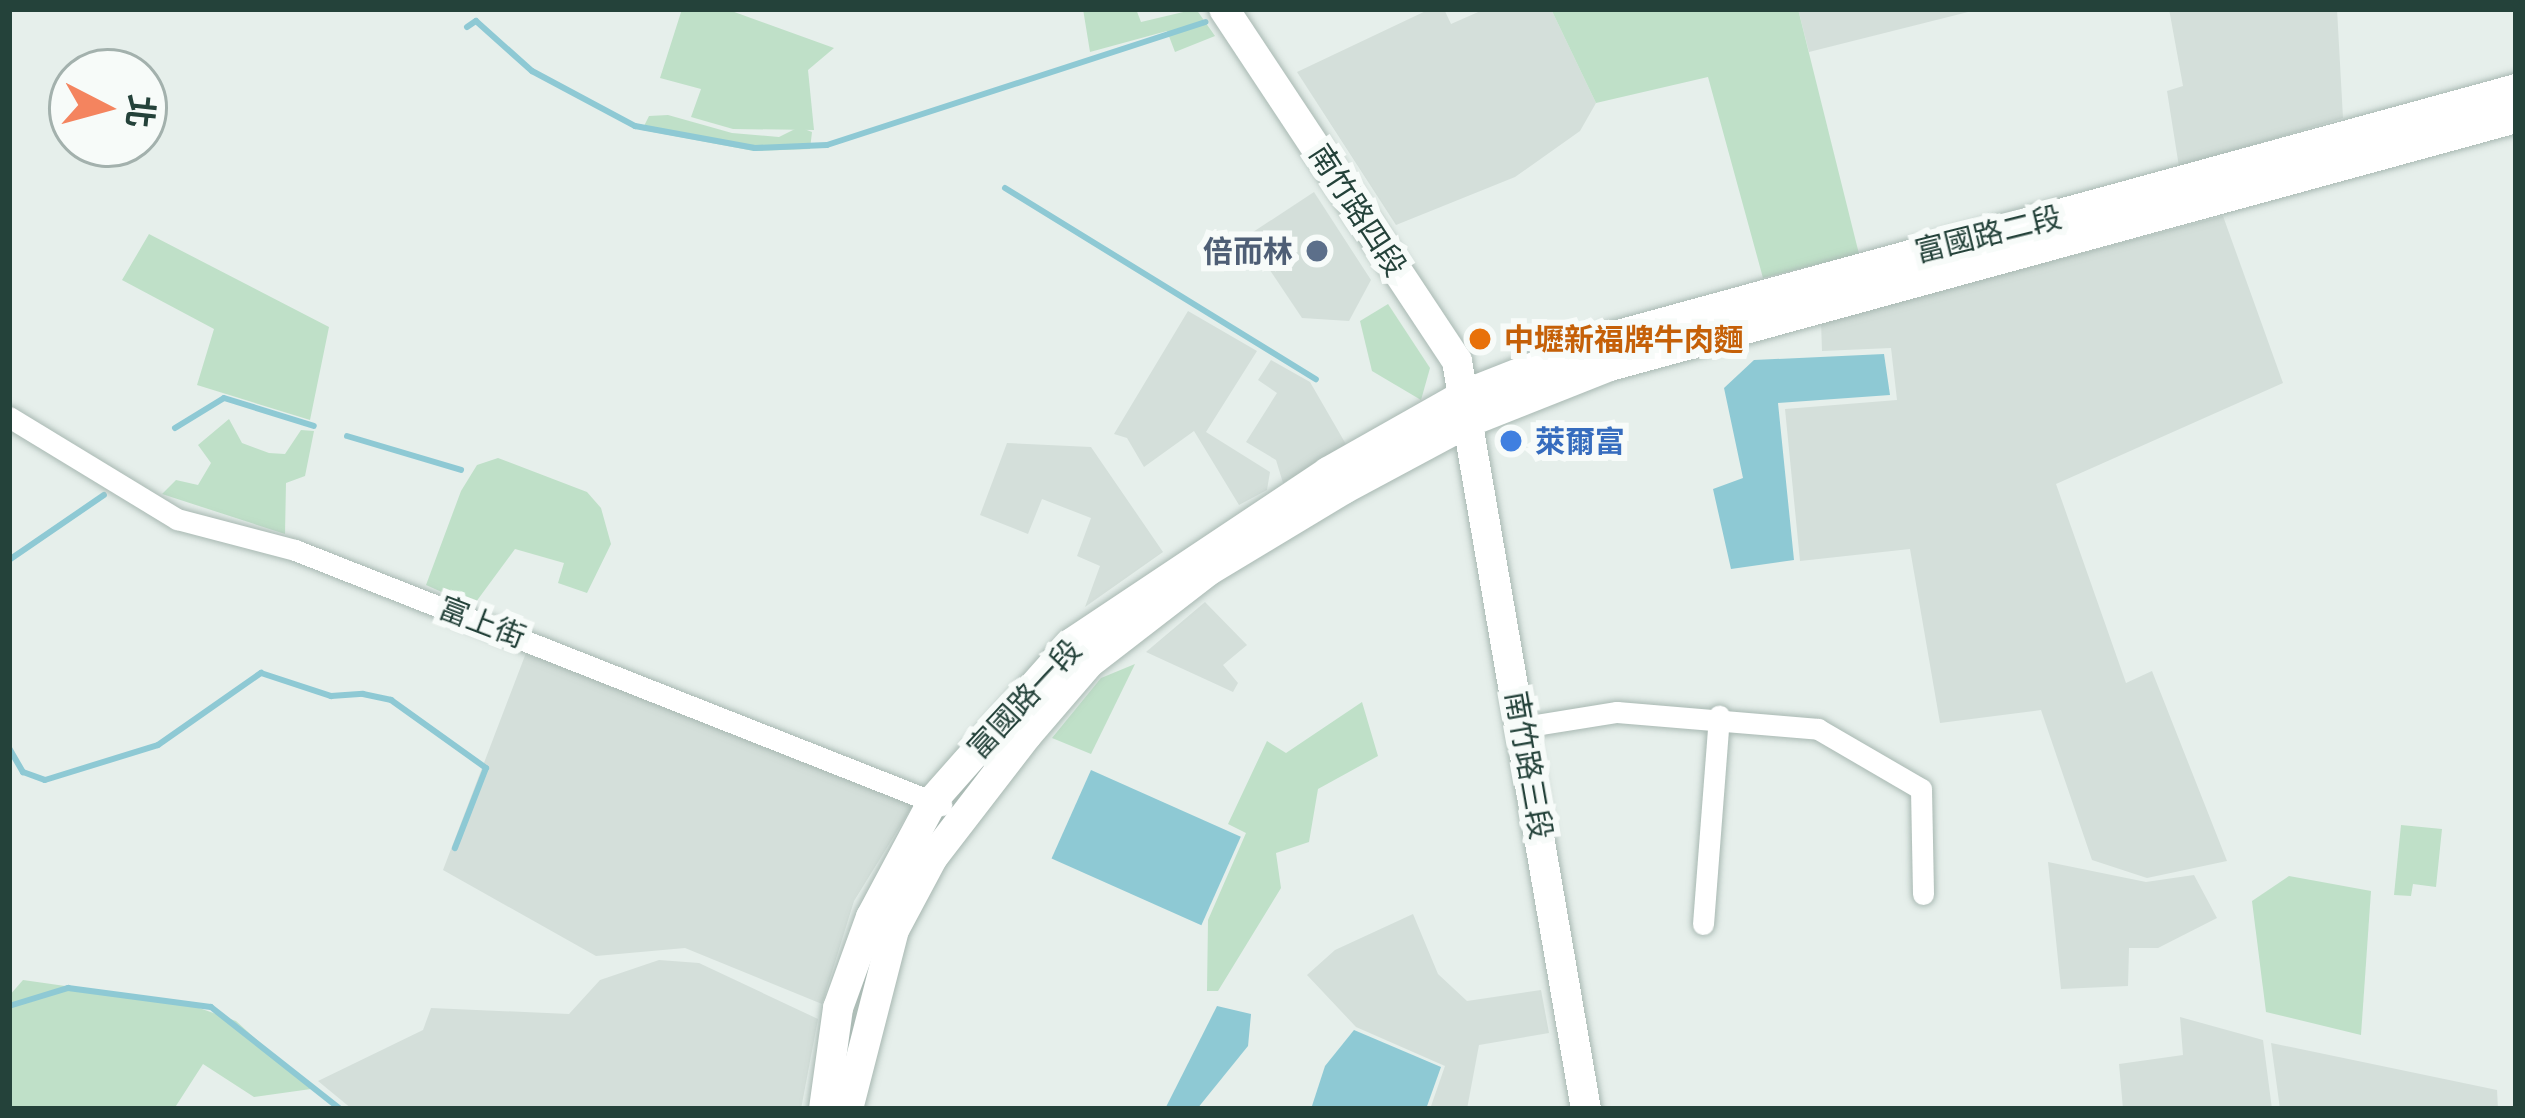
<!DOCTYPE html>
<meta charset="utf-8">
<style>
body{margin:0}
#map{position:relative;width:2525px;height:1118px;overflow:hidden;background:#e6efeb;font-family:"Noto Sans","Noto Sans TC",sans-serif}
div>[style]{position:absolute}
.built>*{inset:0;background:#d4dfda}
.green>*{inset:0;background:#bfe0c8}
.water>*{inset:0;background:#8ec9d4;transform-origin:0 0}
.stream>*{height:6px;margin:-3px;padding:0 3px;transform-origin:3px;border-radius:3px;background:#8ec9d4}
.roads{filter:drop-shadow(0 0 3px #a8b8b2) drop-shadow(0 0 3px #a8b8b2)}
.street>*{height:21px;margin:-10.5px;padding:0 10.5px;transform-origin:10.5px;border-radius:10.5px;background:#fff}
.secondary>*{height:30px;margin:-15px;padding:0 15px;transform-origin:15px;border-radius:15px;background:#fff}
.dots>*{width:33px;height:33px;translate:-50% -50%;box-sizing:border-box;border:6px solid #f7fbf9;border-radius:50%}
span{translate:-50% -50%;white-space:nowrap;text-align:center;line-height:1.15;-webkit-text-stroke:12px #f7fbf9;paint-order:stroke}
.street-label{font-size:30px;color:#24423a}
.service-label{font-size:30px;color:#4e5e75;font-weight:700}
.right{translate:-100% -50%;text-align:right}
.food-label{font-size:30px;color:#c56008;font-weight:700}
.left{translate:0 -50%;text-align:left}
.shop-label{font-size:30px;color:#366cbe;font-weight:700}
.frame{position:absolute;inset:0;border:12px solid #24423a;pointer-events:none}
.north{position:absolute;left:48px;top:48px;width:120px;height:120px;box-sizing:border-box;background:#f7fbf9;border:3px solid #a3b1ad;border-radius:50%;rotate:96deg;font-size:33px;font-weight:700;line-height:48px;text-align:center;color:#24423a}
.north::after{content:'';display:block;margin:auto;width:42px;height:54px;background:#f4845f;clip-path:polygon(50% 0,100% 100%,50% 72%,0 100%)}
</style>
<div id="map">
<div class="built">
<div style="clip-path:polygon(1430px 9px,1444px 9px,1451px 24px,1485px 9px,1551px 9px,1596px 103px,1580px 131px,1515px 177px,1396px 225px,1297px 72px)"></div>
<div style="clip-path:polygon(1798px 9px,1980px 9px,1809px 52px)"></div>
<div style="clip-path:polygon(2169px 9px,2337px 9px,2343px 118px,2179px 167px,2167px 91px,2183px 86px)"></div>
<div style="clip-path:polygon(1314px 192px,1371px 280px,1349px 321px,1302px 318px,1247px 236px)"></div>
<div style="clip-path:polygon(2223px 216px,2283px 383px,2056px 484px,2126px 683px,2152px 671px,2227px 861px,2147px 878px,2092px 860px,2041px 710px,1940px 723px,1910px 549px,1800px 561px,1785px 409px,1897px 400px,1891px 348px,1822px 351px,1821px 322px)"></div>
<div style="clip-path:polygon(1188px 311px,1257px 351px,1206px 432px,1270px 472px,1267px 490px,1239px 505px,1194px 431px,1144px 467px,1127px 438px,1114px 434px)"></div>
<div style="clip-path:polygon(1271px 360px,1310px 382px,1347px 446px,1283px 483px,1276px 460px,1246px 442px,1277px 393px,1258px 380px)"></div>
<div style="clip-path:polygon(1007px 443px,1091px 447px,1163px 552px,1085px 607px,1100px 566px,1077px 556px,1091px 518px,1042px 499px,1028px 534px,980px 515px)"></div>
<div style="clip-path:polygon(1205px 602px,1247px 645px,1223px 665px,1238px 683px,1233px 692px,1146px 652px)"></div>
<div style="clip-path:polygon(526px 653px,915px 802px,854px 901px,822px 1004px,685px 948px,596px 956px,443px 870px)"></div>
<div style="clip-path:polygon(2048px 862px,2146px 882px,2194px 875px,2217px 918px,2158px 948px,2129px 948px,2128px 986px,2061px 989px)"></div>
<div style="clip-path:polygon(1413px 914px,1438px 974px,1467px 1001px,1541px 990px,1549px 1033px,1479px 1045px,1467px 1109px,1430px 1109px,1445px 1066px,1356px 1027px,1307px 975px,1335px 950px)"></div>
<div style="clip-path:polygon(659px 960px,699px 963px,818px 1019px,801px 1109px,352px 1109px,318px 1081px,423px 1030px,431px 1008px,569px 1014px,600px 980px)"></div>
<div style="clip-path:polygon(2180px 1017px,2263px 1040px,2272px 1109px,2123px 1109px,2119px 1064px,2183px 1055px)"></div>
<div style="clip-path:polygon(2271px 1043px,2497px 1090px,2498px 1109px,2280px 1109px)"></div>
</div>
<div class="green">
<div style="clip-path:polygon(682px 9px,726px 9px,834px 48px,808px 70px,814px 130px,733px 129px,691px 117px,701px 89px,660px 78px)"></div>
<div style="clip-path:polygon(1083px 9px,1136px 9px,1141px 22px,1196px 9px,1215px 36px,1175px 52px,1167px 31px,1090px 52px)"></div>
<div style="clip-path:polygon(1551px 9px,1798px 9px,1859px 254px,1763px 278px,1708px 77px,1596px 103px)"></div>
<div style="clip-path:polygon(668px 115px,732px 133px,779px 137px,799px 127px,812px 132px,810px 149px,754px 151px,642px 130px,649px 116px)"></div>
<div style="clip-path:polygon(149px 234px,329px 327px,310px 420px,197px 385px,214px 329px,122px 280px)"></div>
<div style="clip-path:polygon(1388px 304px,1430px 368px,1421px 400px,1372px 371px,1360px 321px)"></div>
<div style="clip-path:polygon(229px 419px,242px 443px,269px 453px,285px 454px,301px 430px,314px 431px,305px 476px,286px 483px,285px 534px,162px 494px,176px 480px,198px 485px,211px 463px,198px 445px)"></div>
<div style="clip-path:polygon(498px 458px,587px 492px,601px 508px,611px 544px,587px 593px,558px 583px,564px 563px,515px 549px,473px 606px,426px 585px,461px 491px,477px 465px)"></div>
<div style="clip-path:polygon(1135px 664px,1091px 754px,1052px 738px,1101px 678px)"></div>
<div style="clip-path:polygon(1362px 702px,1378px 756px,1318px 789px,1309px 842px,1276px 853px,1281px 888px,1218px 991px,1207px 991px,1208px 920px,1246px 833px,1228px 824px,1267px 741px,1286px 753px)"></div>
<div style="clip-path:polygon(2401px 825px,2442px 829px,2436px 887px,2413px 884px,2411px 896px,2394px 895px)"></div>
<div style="clip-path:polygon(2289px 876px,2371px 891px,2361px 1035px,2266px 1012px,2252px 901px)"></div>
<div style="clip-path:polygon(23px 980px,185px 1003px,236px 1021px,311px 1089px,254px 1097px,203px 1064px,174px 1109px,9px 1109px,9px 996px)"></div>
</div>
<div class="water">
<div style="clip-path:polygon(1884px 354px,1890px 395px,1778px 403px,1794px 560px,1731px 569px,1713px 489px,1743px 478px,1724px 388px,1754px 360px)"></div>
<div style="left:1091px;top:770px;width:164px;height:97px;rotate:24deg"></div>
<div style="clip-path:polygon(1217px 1006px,1251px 1014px,1248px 1046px,1197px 1109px,1165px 1109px)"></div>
<div style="clip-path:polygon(1354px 1030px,1441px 1067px,1426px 1109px,1311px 1109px,1325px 1066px)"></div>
</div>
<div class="stream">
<div style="left:467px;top:27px;width:11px;rotate:-34deg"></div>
<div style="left:476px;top:21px;width:75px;rotate:41.8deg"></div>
<div style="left:532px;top:71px;width:117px;rotate:28.1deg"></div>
<div style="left:635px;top:126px;width:122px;rotate:10.4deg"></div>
<div style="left:755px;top:148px;width:72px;rotate:-2.4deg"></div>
<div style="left:827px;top:145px;width:398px;rotate:-18deg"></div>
<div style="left:1005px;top:188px;width:365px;rotate:31.6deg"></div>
<div style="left:175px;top:428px;width:57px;rotate:-31.5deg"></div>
<div style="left:224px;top:398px;width:94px;rotate:17.3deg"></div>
<div style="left:347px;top:436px;width:119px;rotate:16.6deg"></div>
<div style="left:9px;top:560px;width:115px;rotate:-34.4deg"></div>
<div style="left:9px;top:748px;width:28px;rotate:60deg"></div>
<div style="left:23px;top:772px;width:23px;rotate:20deg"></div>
<div style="left:45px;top:780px;width:118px;rotate:-17.2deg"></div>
<div style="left:158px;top:745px;width:126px;rotate:-35deg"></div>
<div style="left:261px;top:673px;width:74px;rotate:18.2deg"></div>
<div style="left:331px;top:696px;width:32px;rotate:-4deg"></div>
<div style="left:363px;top:694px;width:29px;rotate:12deg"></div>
<div style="left:391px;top:700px;width:117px;rotate:35.6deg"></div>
<div style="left:486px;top:768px;width:86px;rotate:111.2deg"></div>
<div style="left:9px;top:1006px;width:62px;rotate:-17deg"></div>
<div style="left:68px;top:988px;width:144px;rotate:7.6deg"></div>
<div style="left:211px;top:1007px;width:164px;rotate:38.3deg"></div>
</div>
<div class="roads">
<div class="street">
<div style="left:9px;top:417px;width:197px;rotate:31.3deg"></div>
<div style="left:177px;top:519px;width:122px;rotate:14.7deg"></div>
<div style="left:295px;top:550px;width:695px;rotate:21.54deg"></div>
<div style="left:1523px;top:727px;width:95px;rotate:-9.1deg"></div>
<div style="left:1617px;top:712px;width:202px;rotate:4.8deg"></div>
<div style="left:1818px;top:729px;width:119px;rotate:30.2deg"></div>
<div style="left:1921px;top:789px;width:105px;rotate:88.9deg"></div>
<div style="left:1703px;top:924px;width:209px;rotate:-85.6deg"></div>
</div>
<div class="secondary">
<div style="left:1224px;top:9px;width:422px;rotate:56.5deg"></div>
<div style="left:1457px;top:361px;width:759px;rotate:80.22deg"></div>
<div style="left:824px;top:1109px;width:102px;rotate:-82.1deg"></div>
<div style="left:838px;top:1008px;width:97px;rotate:-70.1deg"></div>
<div style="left:871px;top:917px;width:134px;rotate:-61.9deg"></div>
<div style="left:934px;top:799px;width:208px;rotate:-48.5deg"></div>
<div style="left:1072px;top:643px;width:308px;rotate:-33.7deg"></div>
<div style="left:1328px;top:472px;width:159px;rotate:-29.5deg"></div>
<div style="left:1466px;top:394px;width:156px;rotate:-21.5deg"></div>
<div style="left:1611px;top:337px;width:938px;rotate:-15.32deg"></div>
<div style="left:848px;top:1109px;width:185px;rotate:-75.6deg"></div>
<div style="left:894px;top:930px;width:83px;rotate:-61.9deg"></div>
<div style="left:933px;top:857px;width:154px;rotate:-52.4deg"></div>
<div style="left:1027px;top:735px;width:95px;rotate:-49.3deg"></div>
<div style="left:1089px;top:663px;width:150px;rotate:-37.7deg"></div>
<div style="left:1208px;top:571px;width:159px;rotate:-31.1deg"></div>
<div style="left:1344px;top:489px;width:144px;rotate:-28.2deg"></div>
<div style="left:1471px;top:421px;width:149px;rotate:-21.6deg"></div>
<div style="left:1610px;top:366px;width:939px;rotate:-15.31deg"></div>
</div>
</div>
<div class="dots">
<div style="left:1317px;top:251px;background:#5c6f8a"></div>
<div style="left:1480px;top:339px;background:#e8710a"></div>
<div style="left:1511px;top:441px;background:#3f7fe0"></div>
</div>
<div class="street-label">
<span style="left:1358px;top:210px;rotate:57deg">南竹路四段</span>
<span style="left:1988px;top:234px;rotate:-14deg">富國路二段</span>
<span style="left:482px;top:622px;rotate:21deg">富上街</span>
<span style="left:1024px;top:699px;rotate:-47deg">富國路一段</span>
<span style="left:1529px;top:765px;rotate:80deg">南竹路三段</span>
</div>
<div class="service-label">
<span class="right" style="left:1293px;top:251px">倍而林</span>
</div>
<div class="food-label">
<span class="left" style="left:1504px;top:339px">中壢新福牌牛肉麵</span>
</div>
<div class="shop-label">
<span class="left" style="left:1535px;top:441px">萊爾富</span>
</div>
<div class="frame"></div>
<div class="north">北</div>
</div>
